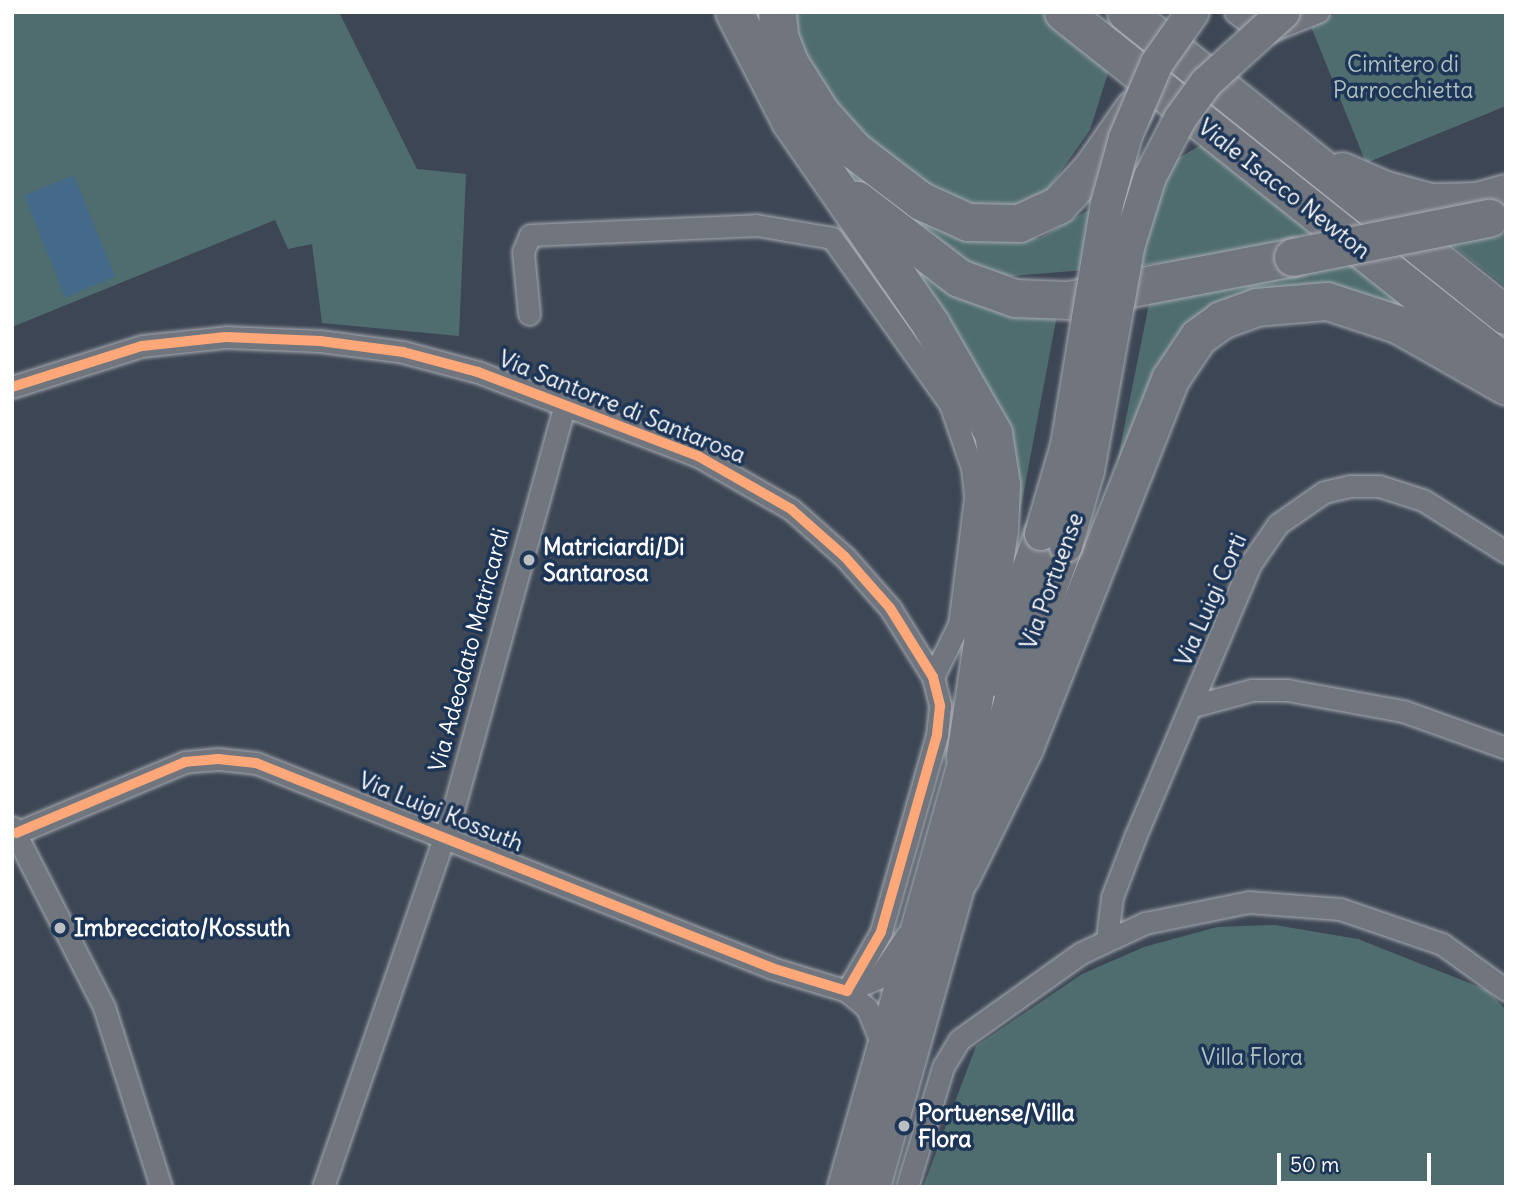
<!DOCTYPE html>
<style>
body{margin:0}
#map{position:relative;width:1518px;height:1199px;overflow:hidden;background:#3d4654;font-family:Delius,sans-serif}
div>[style]{position:absolute}
.green>*{inset:0;background:#4f6d6f}
.water>*{inset:0;background:#456989;transform-origin:0 0}
.roads{filter:drop-shadow(0 0 2px #a8acb2) drop-shadow(0 0 2px #a8acb2)}
.minor>*{height:21px;margin:-10.5px;padding:0 10.5px;transform-origin:10.5px;border-radius:10.5px;background:#70757e}
.secondary>*{height:32px;margin:-16px;padding:0 16px;transform-origin:16px;border-radius:16px;background:#70757e}
.trunk>*{height:37px;margin:-18.5px;padding:0 18.5px;transform-origin:18.5px;border-radius:18.5px;background:#70757e}
.bridges{filter:drop-shadow(0 0 2px #a8acb2) drop-shadow(0 0 2px #a8acb2)}
.secondary-bridge>*{height:32px;margin:-16px;padding:0 16px;transform-origin:16px;border-radius:16px;background:#70757e}
.trunk-bridge>*{height:37px;margin:-18.5px;padding:0 18.5px;transform-origin:18.5px;border-radius:18.5px;background:#70757e}
.cycleway>*{height:10px;margin:-5px;padding:0 5px;transform-origin:5px;border-radius:5px;background:#fea87a}
.dots>*{width:19px;height:19px;translate:-50% -50%;box-sizing:border-box;border:4px solid #1d3557;border-radius:50%}
span{translate:-50% -50%;white-space:nowrap;text-align:center;line-height:1.15;-webkit-text-stroke:7px #1d3557;paint-order:stroke}
.park-label{font-size:23px;color:#b1c0c0}
.street-label{font-size:23px;color:#fff}
.poi-label{font-size:23px;color:#fff;font-weight:700}
.left{translate:0 -50%;text-align:left}
.frame{position:absolute;inset:0;border:14px solid #fff;pointer-events:none}
.scale{position:absolute;left:1277px;top:1153px;width:154px;height:32px;box-sizing:border-box;border:4px solid #fff;border-top:0;padding-left:9px;font-size:21px;line-height:24px;white-space:nowrap;color:#fff;-webkit-text-stroke:5px #1d3557;paint-order:stroke}
</style>
<div id="map">
<div class="green">
<div style="clip-path:polygon(12px 12px,339px 12px,417px 169px,466px 174px,459px 336px,322px 323px,312px 244px,288px 249px,275px 220px,12px 327px)"></div>
<div style="clip-path:polygon(742px 12px,762px 12px,885px 193px,960px 240px,1040px 238px,1201px 145px,1318px 232px,1190px 261px,991px 278px,880px 206px,823px 148px)"></div>
<div style="clip-path:polygon(792px 12px,1041px 12px,1109px 70px,1090px 130px,1045px 194px,1002px 215px,964px 208px,899px 175px,834px 114px,799px 49px)"></div>
<div style="clip-path:polygon(1339px 12px,1506px 12px,1506px 106px,1366px 163px,1310px 24px)"></div>
<div style="clip-path:polygon(1506px 233px,1506px 287px,1445px 240px)"></div>
<div style="clip-path:polygon(879px 234px,1057px 315px,1014px 544px,1010px 500px)"></div>
<div style="clip-path:polygon(1354px 264px,1462px 341px,1381px 299px,1262px 294px,1175px 338px,1116px 468px,1150px 299px)"></div>
<div style="clip-path:polygon(1275px 925px,1358px 939px,1487px 990px,1506px 1010px,1506px 1187px,923px 1187px,976px 1046px,1082px 974px,1144px 947px,1217px 927px)"></div>
</div>
<div class="water">
<div style="left:74px;top:175px;width:110px;height:54px;rotate:68deg"></div>
</div>
<div class="roads">
<div class="minor">
<div style="left:1235px;top:12px;width:31px;rotate:38deg"></div>
<div style="left:1259px;top:31px;width:11px"></div>
<div style="left:1270px;top:31px;width:52px;rotate:-21.6deg"></div>
<div style="left:529px;top:314px;width:62px;rotate:-95.5deg"></div>
<div style="left:523px;top:252px;width:18px;rotate:-68deg"></div>
<div style="left:530px;top:235px;width:226px;rotate:-2.5deg"></div>
<div style="left:756px;top:225px;width:77px;rotate:9.7deg"></div>
<div style="left:832px;top:238px;width:204px;rotate:54.6deg"></div>
<div style="left:950px;top:404px;width:68px;rotate:71deg"></div>
<div style="left:972px;top:468px;width:30px;rotate:84deg"></div>
<div style="left:975px;top:498px;width:127px;rotate:97.2deg"></div>
<div style="left:959px;top:624px;width:59px;rotate:116.1deg"></div>
<div style="left:12px;top:387px;width:136px;rotate:-17.5deg"></div>
<div style="left:142px;top:346px;width:84px;rotate:-6.1deg"></div>
<div style="left:226px;top:337px;width:94px;rotate:2.4deg"></div>
<div style="left:320px;top:341px;width:84px;rotate:7.5deg"></div>
<div style="left:403px;top:352px;width:78px;rotate:14.9deg"></div>
<div style="left:478px;top:372px;width:235px;rotate:20.9deg"></div>
<div style="left:698px;top:456px;width:107px;rotate:29.7deg"></div>
<div style="left:791px;top:509px;width:72px;rotate:41.6deg"></div>
<div style="left:845px;top:557px;width:68px;rotate:48.6deg"></div>
<div style="left:890px;top:608px;width:81px;rotate:58.1deg"></div>
<div style="left:933px;top:677px;width:30px;rotate:76deg"></div>
<div style="left:940px;top:706px;width:29px;rotate:96deg"></div>
<div style="left:937px;top:735px;width:205px;rotate:105.9deg"></div>
<div style="left:881px;top:932px;width:68px;rotate:120deg"></div>
<div style="left:847px;top:991px;width:78px;rotate:-163deg"></div>
<div style="left:772px;top:968px;width:555px;rotate:-158.33deg"></div>
<div style="left:256px;top:763px;width:38px;rotate:-174deg"></div>
<div style="left:218px;top:759px;width:33px;rotate:175deg"></div>
<div style="left:185px;top:762px;width:183px;rotate:157.2deg"></div>
<div style="left:1193px;top:706px;width:61px;rotate:-15.2deg"></div>
<div style="left:1252px;top:690px;width:35px"></div>
<div style="left:1287px;top:690px;width:118px;rotate:10.3deg"></div>
<div style="left:1403px;top:711px;width:109px;rotate:19.8deg"></div>
<div style="left:12px;top:827px;width:202px;rotate:62.9deg"></div>
<div style="left:104px;top:1007px;width:189px;rotate:72.4deg"></div>
<div style="left:1107px;top:938px;width:41px;rotate:-83deg"></div>
<div style="left:1112px;top:897px;width:64px;rotate:-69deg"></div>
<div style="left:1135px;top:837px;width:298px;rotate:-67.1deg"></div>
<div style="left:1251px;top:563px;width:47px;rotate:-55.3deg"></div>
<div style="left:1278px;top:524px;width:56px;rotate:-34.8deg"></div>
<div style="left:1324px;top:492px;width:26px;rotate:-13deg"></div>
<div style="left:1349px;top:486px;width:30px"></div>
<div style="left:1379px;top:486px;width:46px;rotate:17.7deg"></div>
<div style="left:1423px;top:500px;width:98px;rotate:32.1deg"></div>
<div style="left:883px;top:1047px;width:42px;rotate:-112.3deg"></div>
<div style="left:867px;top:1008px;width:26px;rotate:-140deg"></div>
<div style="left:847px;top:991px;width:34px;rotate:-23deg"></div>
<div style="left:878px;top:978px;width:52px;rotate:-56deg"></div>
<div style="left:323px;top:1187px;width:391px;rotate:-70.9deg"></div>
<div style="left:451px;top:818px;width:429px;rotate:-74.6deg"></div>
<div style="left:907px;top:1187px;width:125px;rotate:-73.3deg"></div>
<div style="left:943px;top:1067px;width:31px;rotate:-59deg"></div>
<div style="left:959px;top:1040px;width:150px;rotate:-35.5deg"></div>
<div style="left:1081px;top:953px;width:71px;rotate:-25.1deg"></div>
<div style="left:1145px;top:923px;width:106px;rotate:-11.4deg"></div>
<div style="left:1249px;top:902px;width:91px;rotate:4.4deg"></div>
<div style="left:1340px;top:909px;width:108px;rotate:18.9deg"></div>
<div style="left:1442px;top:944px;width:79px;rotate:35.7deg"></div>
</div>
<div class="secondary">
<div style="left:988px;top:681px;width:156px;rotate:-70.2deg"></div>
<div style="left:844px;top:1187px;width:471px;rotate:-74.2deg"></div>
<div style="left:874px;top:1187px;width:507px;rotate:-74.32deg"></div>
<div style="left:1011px;top:699px;width:163px;rotate:-70.2deg"></div>
</div>
<div class="trunk">
<div style="left:734px;top:12px;width:123px;rotate:62.8deg"></div>
<div style="left:790px;top:121px;width:248px;rotate:55.3deg"></div>
<div style="left:931px;top:325px;width:125px;rotate:60.1deg"></div>
<div style="left:993px;top:433px;width:52px;rotate:81.1deg"></div>
<div style="left:1001px;top:484px;width:45px;rotate:92.5deg"></div>
<div style="left:999px;top:529px;width:230px;rotate:98.5deg"></div>
<div style="left:777px;top:12px;width:24px;rotate:85deg"></div>
<div style="left:779px;top:36px;width:30px;rotate:69deg"></div>
<div style="left:790px;top:64px;width:58px;rotate:57.7deg"></div>
<div style="left:821px;top:113px;width:50px;rotate:48.3deg"></div>
<div style="left:854px;top:150px;width:84px;rotate:37.3deg"></div>
<div style="left:921px;top:201px;width:51px;rotate:24.1deg"></div>
<div style="left:968px;top:222px;width:51px;rotate:1.1deg"></div>
<div style="left:1019px;top:223px;width:43px;rotate:-24.8deg"></div>
<div style="left:1058px;top:205px;width:50px;rotate:-47.4deg"></div>
<div style="left:1092px;top:168px;width:73px;rotate:-55deg"></div>
<div style="left:1063px;top:12px;width:566px;rotate:38.47deg"></div>
<div style="left:1126px;top:12px;width:486px;rotate:38.6deg"></div>
<div style="left:1342px;top:171px;width:45px;rotate:23.7deg"></div>
<div style="left:1383px;top:189px;width:49px;rotate:15.5deg"></div>
<div style="left:1430px;top:202px;width:46px;rotate:-1.2deg"></div>
<div style="left:1476px;top:201px;width:31px;rotate:-15deg"></div>
<div style="left:857px;top:200px;width:128px;rotate:37.4deg"></div>
<div style="left:959px;top:278px;width:59px;rotate:19.7deg"></div>
<div style="left:1015px;top:298px;width:53px;rotate:2.2deg"></div>
<div style="left:1068px;top:300px;width:229px;rotate:-10.8deg"></div>
<div style="left:960px;top:878px;width:145px;rotate:-63.8deg"></div>
<div style="left:1024px;top:748px;width:397px;rotate:-68.4deg"></div>
<div style="left:1170px;top:379px;width:50px;rotate:-56.3deg"></div>
<div style="left:1198px;top:337px;width:29px;rotate:-36deg"></div>
<div style="left:1221px;top:320px;width:37px;rotate:-20deg"></div>
<div style="left:1256px;top:307px;width:71px;rotate:-4.8deg"></div>
<div style="left:1327px;top:301px;width:74px;rotate:18.2deg"></div>
<div style="left:1397px;top:324px;width:125px;rotate:29.6deg"></div>
</div>
</div>
<div class="bridges">
<div class="secondary-bridge">
<div style="left:1041px;top:534px;width:93px;rotate:-73.7deg"></div>
<div style="left:1067px;top:445px;width:244px;rotate:-80.6deg"></div>
<div style="left:1107px;top:204px;width:68px;rotate:-74.7deg"></div>
<div style="left:1125px;top:138px;width:82px;rotate:-66.9deg"></div>
<div style="left:1157px;top:63px;width:62px;rotate:-54.8deg"></div>
<div style="left:1066px;top:546px;width:78px;rotate:-73.7deg"></div>
<div style="left:1088px;top:471px;width:231px;rotate:-79.8deg"></div>
<div style="left:1129px;top:244px;width:70px;rotate:-72.6deg"></div>
<div style="left:1150px;top:177px;width:65px;rotate:-62.7deg"></div>
<div style="left:1180px;top:119px;width:44px;rotate:-54.2deg"></div>
<div style="left:1206px;top:83px;width:105px;rotate:-42.3deg"></div>
</div>
<div class="trunk-bridge">
<div style="left:1293px;top:257px;width:200px;rotate:-11.3deg"></div>
</div>
</div>
<div class="cycleway">
<div style="left:12px;top:387px;width:136px;rotate:-17.5deg"></div>
<div style="left:142px;top:346px;width:84px;rotate:-6.1deg"></div>
<div style="left:226px;top:337px;width:94px;rotate:2.4deg"></div>
<div style="left:320px;top:341px;width:84px;rotate:7.5deg"></div>
<div style="left:403px;top:352px;width:78px;rotate:14.9deg"></div>
<div style="left:478px;top:372px;width:235px;rotate:20.9deg"></div>
<div style="left:698px;top:456px;width:107px;rotate:29.7deg"></div>
<div style="left:791px;top:509px;width:72px;rotate:41.6deg"></div>
<div style="left:845px;top:557px;width:68px;rotate:48.6deg"></div>
<div style="left:890px;top:608px;width:81px;rotate:58.1deg"></div>
<div style="left:933px;top:677px;width:30px;rotate:76deg"></div>
<div style="left:940px;top:706px;width:29px;rotate:96deg"></div>
<div style="left:937px;top:735px;width:205px;rotate:105.9deg"></div>
<div style="left:881px;top:932px;width:68px;rotate:120deg"></div>
<div style="left:847px;top:991px;width:78px;rotate:-163deg"></div>
<div style="left:772px;top:968px;width:555px;rotate:-158.33deg"></div>
<div style="left:256px;top:763px;width:38px;rotate:-174deg"></div>
<div style="left:218px;top:759px;width:33px;rotate:175deg"></div>
<div style="left:185px;top:762px;width:183px;rotate:157.2deg"></div>
</div>
<div class="dots">
<div style="left:529px;top:560px;background:#bbbec3"></div>
<div style="left:60px;top:928px;background:#bbbec3"></div>
<div style="left:904px;top:1126px;background:#bbbec3"></div>
</div>
<div class="park-label">
<span style="left:1403px;top:77px">Cimitero di<br>Parrocchietta</span>
<span style="left:1252px;top:1057px">Villa Flora</span>
</div>
<div class="street-label">
<span style="left:1284px;top:189px;rotate:38deg">Viale Isacco Newton</span>
<span style="left:622px;top:407px;rotate:22deg">Via Santorre di Santarosa</span>
<span style="left:1052px;top:581px;rotate:-70deg">Via Portuense</span>
<span style="left:1211px;top:600px;rotate:-66deg">Via Luigi Corti</span>
<span style="left:469px;top:650px;rotate:-75deg">Via Adeodato Matricardi</span>
<span style="left:441px;top:812px;rotate:22deg">Via Luigi Kossuth</span>
</div>
<div class="poi-label">
<span class="left" style="left:543px;top:560px">Matriciardi/Di<br>Santarosa</span>
<span class="left" style="left:74px;top:928px">Imbrecciato/Kossuth</span>
<span class="left" style="left:918px;top:1126px">Portuense/Villa<br>Flora</span>
</div>
<div class="frame"></div>
<div class="scale">50 m</div>
</div>
